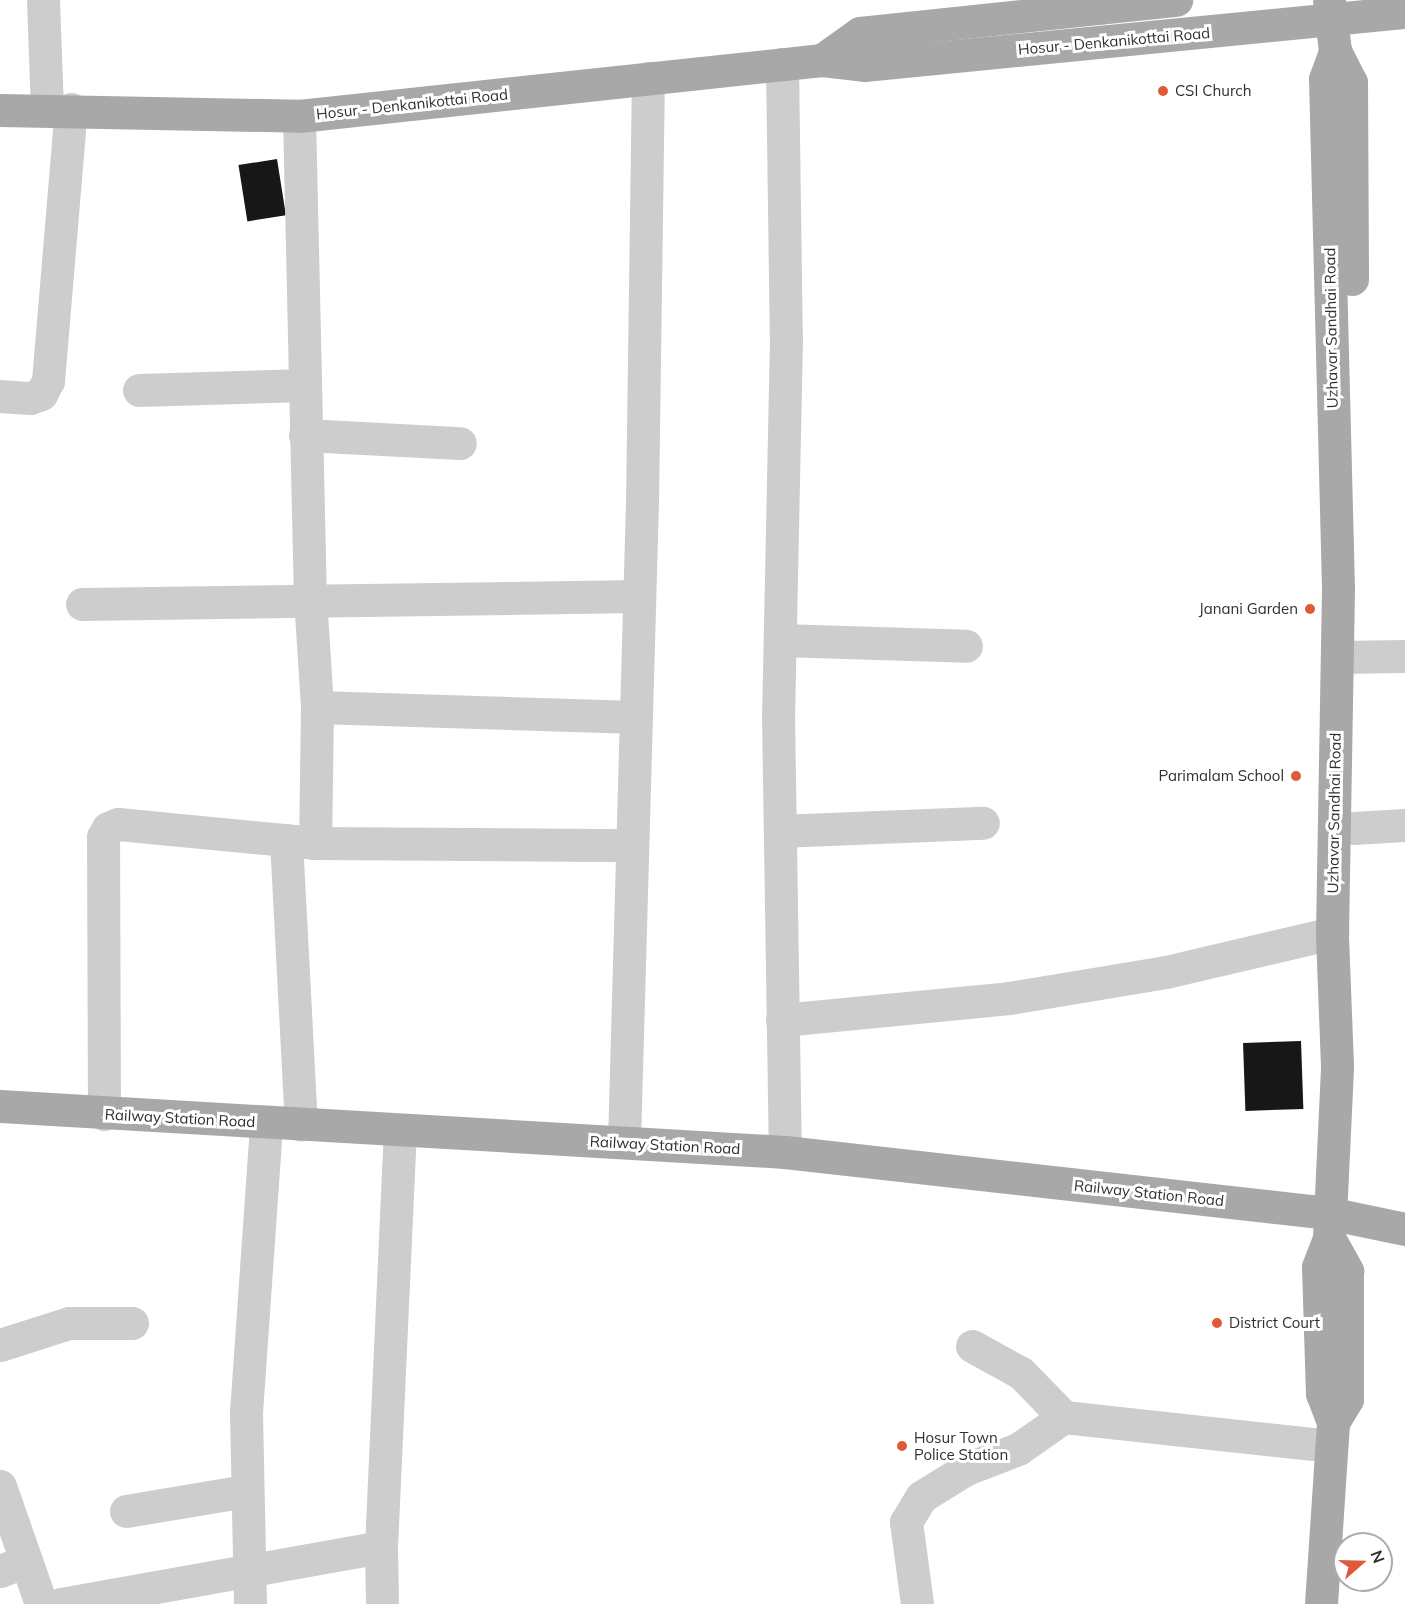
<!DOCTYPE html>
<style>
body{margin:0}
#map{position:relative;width:1405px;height:1604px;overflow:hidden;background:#fff;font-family:Mulish,sans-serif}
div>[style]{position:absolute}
.building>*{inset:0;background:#171717;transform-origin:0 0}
.minor>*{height:33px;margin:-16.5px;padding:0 16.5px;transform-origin:16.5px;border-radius:16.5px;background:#cdcdcd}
.major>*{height:33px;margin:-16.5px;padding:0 16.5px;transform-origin:16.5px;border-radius:16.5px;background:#a8a8a8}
.dots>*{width:16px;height:16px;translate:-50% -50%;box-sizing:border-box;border:3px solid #fff;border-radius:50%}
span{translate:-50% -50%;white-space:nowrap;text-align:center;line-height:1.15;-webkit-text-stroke:6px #fff;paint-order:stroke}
.street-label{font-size:15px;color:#303030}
.poi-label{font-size:15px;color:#303030}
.left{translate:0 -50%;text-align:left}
.right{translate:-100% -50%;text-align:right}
.north{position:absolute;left:1333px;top:1532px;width:60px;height:60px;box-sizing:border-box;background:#fff;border:2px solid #acacac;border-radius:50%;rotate:70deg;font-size:16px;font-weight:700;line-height:24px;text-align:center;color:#303030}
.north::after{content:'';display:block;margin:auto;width:21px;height:27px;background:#df593a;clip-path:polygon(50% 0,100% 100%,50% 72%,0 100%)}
</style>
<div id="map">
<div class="building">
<div style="left:277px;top:159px;width:57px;height:39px;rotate:81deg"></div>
<div style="left:1301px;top:1041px;width:68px;height:58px;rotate:88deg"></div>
</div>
<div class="minor">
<div style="left:43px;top:0;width:109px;rotate:87.9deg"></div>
<div style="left:782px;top:64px;width:274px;rotate:89.2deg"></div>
<div style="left:786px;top:338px;width:377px;rotate:91.2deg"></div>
<div style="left:778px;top:715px;width:437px;rotate:89.1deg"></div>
<div style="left:299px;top:116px;width:482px;rotate:88.7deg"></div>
<div style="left:310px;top:598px;width:109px;rotate:86.3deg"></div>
<div style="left:317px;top:707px;width:136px;rotate:90.8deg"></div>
<div style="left:315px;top:843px;width:317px;rotate:0.4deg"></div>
<div style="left:139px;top:390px;width:166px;rotate:-1.7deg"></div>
<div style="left:0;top:396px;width:30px;rotate:4deg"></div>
<div style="left:30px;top:398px;width:12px;rotate:-20deg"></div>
<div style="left:41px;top:394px;width:15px;rotate:-62deg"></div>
<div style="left:48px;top:381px;width:273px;rotate:-85.2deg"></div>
<div style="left:305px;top:435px;width:155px;rotate:3deg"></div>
<div style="left:82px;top:604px;width:557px;rotate:-0.82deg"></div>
<div style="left:780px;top:640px;width:186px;rotate:1.8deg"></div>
<div style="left:1337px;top:657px;width:68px;rotate:-0.8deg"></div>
<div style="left:317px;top:707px;width:319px;rotate:1.8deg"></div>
<div style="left:1354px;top:828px;width:51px;rotate:-3.4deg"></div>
<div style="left:780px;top:831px;width:203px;rotate:-2.3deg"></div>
<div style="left:286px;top:840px;width:285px;rotate:87deg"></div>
<div style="left:782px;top:1020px;width:228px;rotate:-5.5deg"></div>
<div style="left:1009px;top:998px;width:159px;rotate:-9.4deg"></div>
<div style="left:1166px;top:972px;width:171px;rotate:-13.2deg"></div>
<div style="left:104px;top:1114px;width:277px;rotate:-90.2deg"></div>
<div style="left:103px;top:837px;width:10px;rotate:-61deg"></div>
<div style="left:108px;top:828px;width:11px;rotate:-22deg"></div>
<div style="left:118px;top:824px;width:198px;rotate:5.5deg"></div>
<div style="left:624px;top:1142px;width:639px;rotate:-88.39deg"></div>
<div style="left:642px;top:503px;width:425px;rotate:-89.2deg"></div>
<div style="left:0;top:1345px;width:72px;rotate:-17.7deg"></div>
<div style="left:69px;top:1323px;width:63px"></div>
<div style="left:972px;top:1346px;width:56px;rotate:28.9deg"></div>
<div style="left:1021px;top:1373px;width:62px;rotate:45.7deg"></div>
<div style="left:1064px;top:1417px;width:268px;rotate:6.2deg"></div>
<div style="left:0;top:1486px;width:125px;rotate:70.8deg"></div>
<div style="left:126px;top:1511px;width:122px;rotate:-9.5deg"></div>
<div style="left:0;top:1571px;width:28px;rotate:-21deg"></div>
<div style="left:61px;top:1604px;width:325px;rotate:-10.1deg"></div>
<div style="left:250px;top:1604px;width:192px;rotate:-91.2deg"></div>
<div style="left:246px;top:1412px;width:290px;rotate:-86deg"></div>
<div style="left:382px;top:1604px;width:57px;rotate:-91deg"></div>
<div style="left:381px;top:1547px;width:417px;rotate:-87.4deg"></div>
<div style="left:917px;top:1604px;width:83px;rotate:-97.6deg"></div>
<div style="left:906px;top:1522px;width:29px;rotate:-59deg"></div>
<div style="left:921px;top:1497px;width:53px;rotate:-31.9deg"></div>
<div style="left:966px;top:1469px;width:56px;rotate:-21deg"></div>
<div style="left:1018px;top:1449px;width:56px;rotate:-34.8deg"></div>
</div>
<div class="major">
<div style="left:1335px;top:51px;width:35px;rotate:63deg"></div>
<div style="left:1351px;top:82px;width:197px;rotate:89.7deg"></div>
<div style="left:822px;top:60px;width:47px;rotate:-35.4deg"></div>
<div style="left:860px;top:33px;width:318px;rotate:-6deg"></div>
<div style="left:0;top:110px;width:299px;rotate:1.1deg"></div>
<div style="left:299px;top:116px;width:526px;rotate:-6.11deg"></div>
<div style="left:822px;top:60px;width:42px;rotate:6.8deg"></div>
<div style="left:864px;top:65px;width:544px;rotate:-5.6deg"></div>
<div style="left:0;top:1106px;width:786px;rotate:3.35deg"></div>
<div style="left:785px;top:1152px;width:546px;rotate:6.41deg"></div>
<div style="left:1328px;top:1213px;width:79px;rotate:11.7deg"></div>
<div style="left:1329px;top:1238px;width:38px;rotate:61deg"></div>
<div style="left:1347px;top:1271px;width:128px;rotate:90deg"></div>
<div style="left:1347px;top:1399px;width:27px;rotate:121deg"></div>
<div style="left:1321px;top:1604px;width:182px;rotate:-86.2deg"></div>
<div style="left:1333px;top:1422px;width:30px;rotate:-111deg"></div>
<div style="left:1322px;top:1394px;width:127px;rotate:-91.8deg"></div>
<div style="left:1318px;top:1267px;width:31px;rotate:-69deg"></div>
<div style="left:1329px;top:1238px;width:172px;rotate:-87.3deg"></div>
<div style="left:1337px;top:1066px;width:133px;rotate:-92.2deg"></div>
<div style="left:1332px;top:933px;width:345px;rotate:-89deg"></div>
<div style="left:1338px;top:588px;width:509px;rotate:-91.46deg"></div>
<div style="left:1325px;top:79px;width:30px;rotate:-70deg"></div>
<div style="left:1335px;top:51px;width:51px;rotate:-96.7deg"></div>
</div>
<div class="dots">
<div style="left:1163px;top:91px;background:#df593a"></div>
<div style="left:1310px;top:609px;background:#df593a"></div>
<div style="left:1296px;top:776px;background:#df593a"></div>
<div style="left:1217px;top:1323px;background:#df593a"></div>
<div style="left:902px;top:1446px;background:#df593a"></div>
</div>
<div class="street-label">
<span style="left:1114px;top:41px;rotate:-5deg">Hosur - Denkanikottai Road</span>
<span style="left:412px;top:104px;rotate:-6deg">Hosur - Denkanikottai Road</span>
<span style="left:1331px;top:328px;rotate:-91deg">Uzhavar Sandhai Road</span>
<span style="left:1334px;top:813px;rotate:-89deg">Uzhavar Sandhai Road</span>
<span style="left:180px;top:1118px;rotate:3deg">Railway Station Road</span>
<span style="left:665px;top:1145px;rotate:3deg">Railway Station Road</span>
<span style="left:1149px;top:1193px;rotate:6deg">Railway Station Road</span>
</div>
<div class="poi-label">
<span class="left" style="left:1175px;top:91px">CSI Church</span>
<span class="right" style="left:1298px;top:609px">Janani Garden</span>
<span class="right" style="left:1284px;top:776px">Parimalam School</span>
<span class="left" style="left:1229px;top:1323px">District Court</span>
<span class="left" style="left:914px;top:1446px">Hosur Town<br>Police Station</span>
</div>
<div class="north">N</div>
</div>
